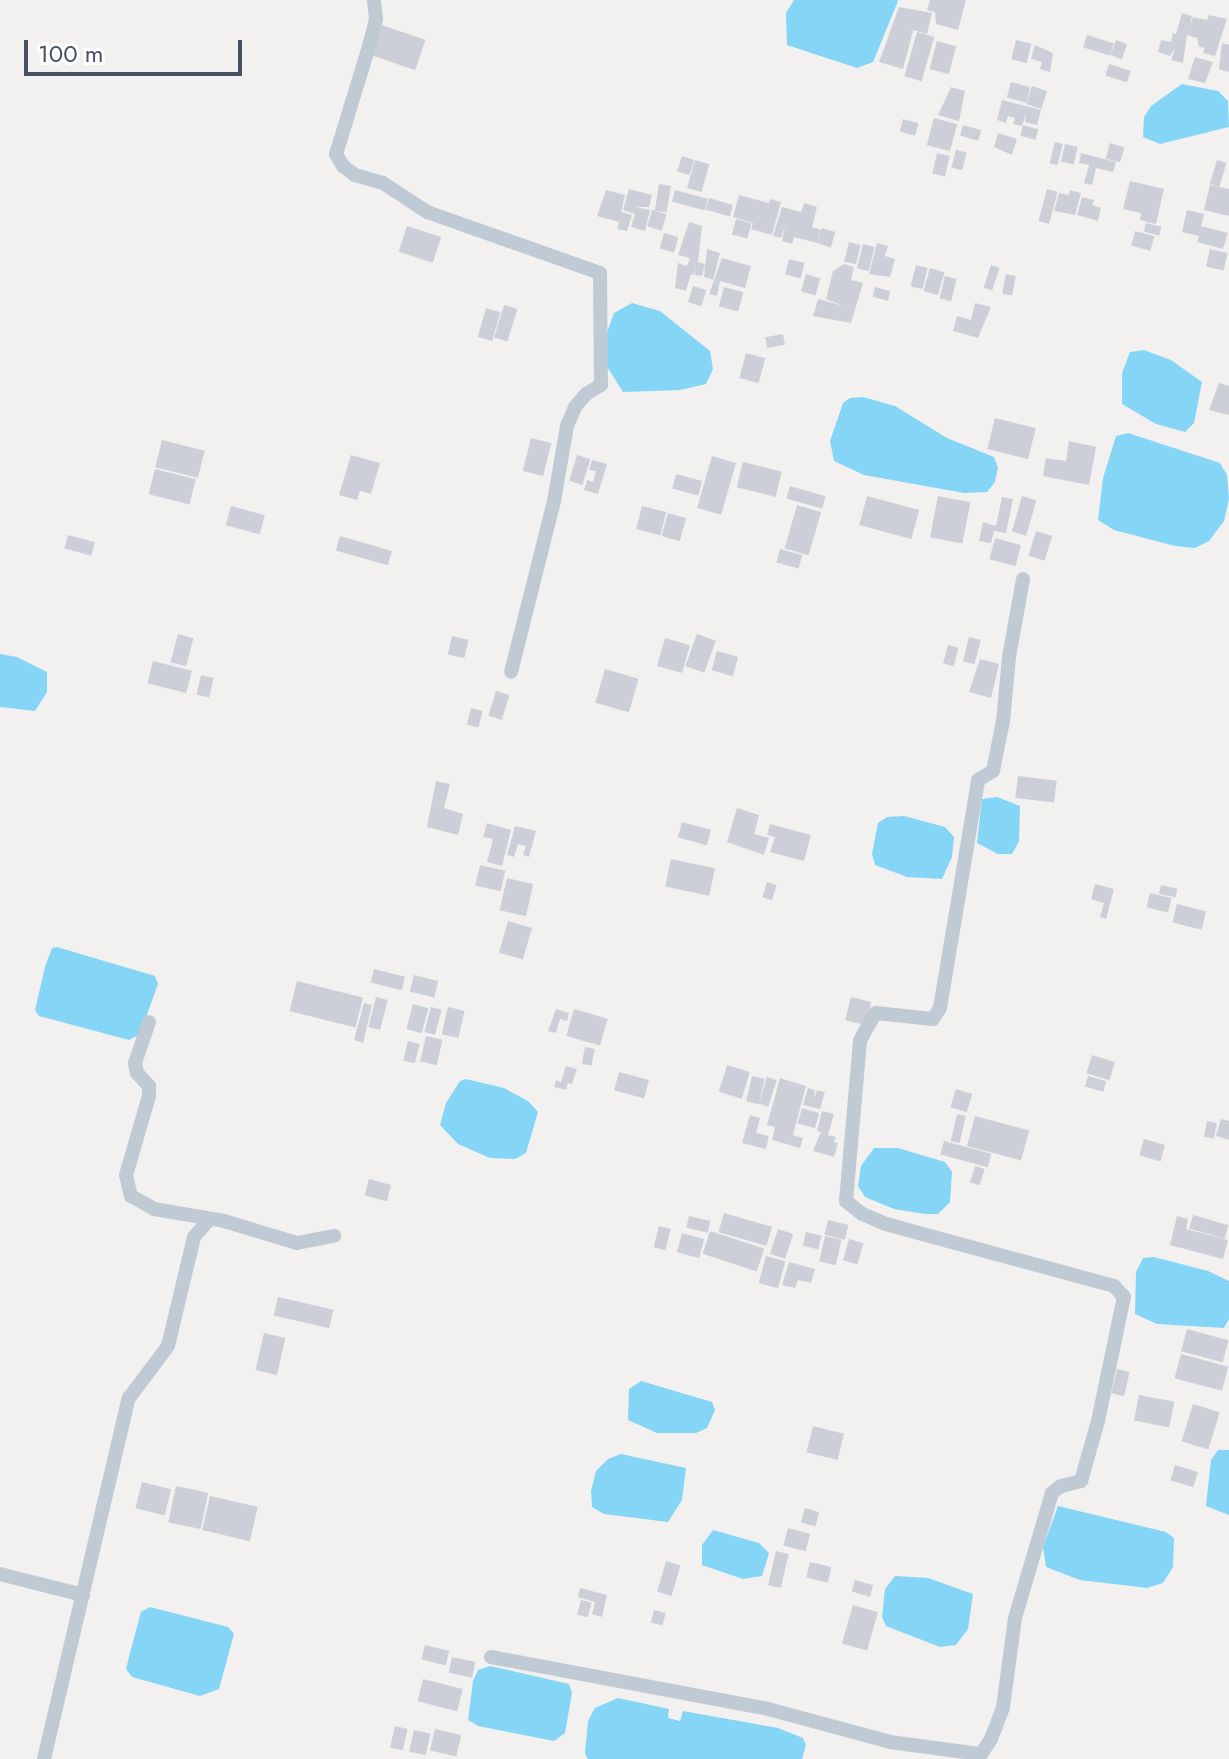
<!DOCTYPE html>
<style>
body{margin:0}
#map{position:relative;width:1229px;height:1759px;overflow:hidden;background:#f3f1f0;font-family:Jost,sans-serif}
div>[style]{position:absolute}
.water>*{inset:0;background:#84d5f6}
.building>*{inset:0;background:#cccfd7;transform-origin:0 0}
.minor>*{height:14px;margin:-7px;padding:0 7px;transform-origin:7px;border-radius:7px;background:#c0cad4}
span{translate:-50% -50%;white-space:nowrap;text-align:center;line-height:1.15;-webkit-text-stroke:8px #fff;paint-order:stroke}
.scale{position:absolute;left:24px;top:40px;width:218px;height:36px;box-sizing:border-box;border:4px solid #465261;border-top:0;padding-left:10px;font-size:24px;line-height:28px;white-space:nowrap;color:#465261;-webkit-text-stroke:6px #fff;paint-order:stroke}
</style>
<div id="map">
<div class="water">
<div style="clip-path:polygon(794px 0,897px 0,898px 1px,873px 62px,857px 68px,787px 45px,786px 13px)"></div>
<div style="clip-path:polygon(1182px 84px,1218px 91px,1228px 101px,1229px 127px,1160px 144px,1143px 137px,1144px 117px,1151px 106px)"></div>
<div style="clip-path:polygon(632px 303px,660px 311px,710px 351px,713px 369px,706px 384px,680px 390px,623px 392px,606px 365px,605px 338px,614px 313px)"></div>
<div style="clip-path:polygon(1144px 350px,1171px 360px,1202px 382px,1194px 423px,1185px 432px,1156px 424px,1122px 404px,1122px 373px,1130px 352px)"></div>
<div style="clip-path:polygon(863px 397px,895px 406px,947px 438px,994px 457px,998px 468px,995px 482px,987px 492px,964px 493px,864px 475px,834px 461px,830px 441px,843px 403px,850px 398px)"></div>
<div style="clip-path:polygon(1128px 433px,1220px 463px,1227px 475px,1229px 499px,1224px 521px,1209px 541px,1195px 548px,1175px 546px,1114px 530px,1098px 520px,1103px 478px,1116px 436px)"></div>
<div style="clip-path:polygon(0 654px,17px 657px,47px 672px,47px 692px,35px 711px,0 707px)"></div>
<div style="clip-path:polygon(997px 797px,1020px 806px,1019px 841px,1012px 854px,998px 854px,977px 843px,982px 799px)"></div>
<div style="clip-path:polygon(904px 816px,945px 827px,954px 837px,952px 857px,942px 879px,907px 877px,875px 865px,872px 854px,878px 823px,887px 817px)"></div>
<div style="clip-path:polygon(57px 947px,155px 976px,158px 984px,140px 1034px,129px 1040px,39px 1016px,35px 1010px,45px 967px,52px 948px)"></div>
<div style="clip-path:polygon(466px 1079px,504px 1088px,528px 1101px,538px 1112px,526px 1153px,515px 1159px,490px 1158px,458px 1144px,440px 1125px,446px 1103px,460px 1081px)"></div>
<div style="clip-path:polygon(874px 1148px,898px 1148px,945px 1162px,952px 1172px,950px 1202px,938px 1214px,925px 1214px,894px 1209px,865px 1197px,858px 1186px,861px 1166px)"></div>
<div style="clip-path:polygon(1154px 1257px,1208px 1271px,1229px 1281px,1229px 1319px,1224px 1328px,1157px 1324px,1135px 1314px,1136px 1272px,1143px 1258px)"></div>
<div style="clip-path:polygon(641px 1381px,712px 1402px,715px 1410px,707px 1428px,696px 1433px,657px 1433px,628px 1420px,629px 1389px)"></div>
<div style="clip-path:polygon(1218px 1450px,1229px 1450px,1229px 1515px,1206px 1506px,1211px 1460px)"></div>
<div style="clip-path:polygon(621px 1454px,686px 1468px,682px 1500px,668px 1522px,604px 1514px,592px 1507px,591px 1491px,596px 1471px,608px 1459px)"></div>
<div style="clip-path:polygon(1058px 1506px,1166px 1532px,1174px 1538px,1173px 1567px,1163px 1583px,1147px 1588px,1080px 1580px,1046px 1567px,1043px 1547px)"></div>
<div style="clip-path:polygon(713px 1530px,759px 1543px,769px 1553px,762px 1576px,743px 1579px,702px 1565px,702px 1545px)"></div>
<div style="clip-path:polygon(895px 1576px,928px 1578px,973px 1594px,968px 1629px,956px 1645px,940px 1647px,886px 1626px,882px 1617px,885px 1589px)"></div>
<div style="clip-path:polygon(150px 1607px,228px 1627px,234px 1634px,219px 1689px,200px 1696px,132px 1677px,126px 1669px,130px 1653px,141px 1612px)"></div>
<div style="clip-path:polygon(490px 1666px,569px 1684px,572px 1693px,565px 1733px,554px 1741px,478px 1726px,468px 1720px,473px 1681px,478px 1670px)"></div>
<div style="clip-path:polygon(618px 1698px,669px 1709px,668px 1718px,680px 1721px,683px 1711px,778px 1728px,803px 1738px,806px 1745px,802px 1759px,588px 1759px,585px 1754px,588px 1721px,595px 1708px)"></div>
</div>
<div class="building">
<div style="clip-path:polygon(930px 0,966px 0,958px 30px,936px 24px,935px 12px,927px 10px)"></div>
<div style="clip-path:polygon(899px 7px,932px 13px,927px 34px,909px 29px,913px 31px,903px 69px,879px 62px)"></div>
<div style="clip-path:polygon(1182px 13px,1192px 16px,1190px 27px,1193px 17px,1207px 20px,1209px 15px,1227px 19px,1215px 56px,1203px 53px,1205px 48px,1199px 47px,1197px 38px,1187px 35px,1183px 63px,1171px 60px,1175px 48px,1170px 56px,1158px 52px,1161px 40px,1171px 42px,1173px 33px,1176px 34px)"></div>
<div style="left:382px;top:25px;width:46px;height:32px;rotate:19deg"></div>
<div style="left:917px;top:32px;width:18px;height:46px;rotate:16deg"></div>
<div style="left:1087px;top:35px;width:28px;height:13px;rotate:17deg"></div>
<div style="left:1016px;top:40px;width:16px;height:20px;rotate:14deg"></div>
<div style="left:1116px;top:40px;width:12px;height:16px;rotate:20deg"></div>
<div style="left:937px;top:41px;width:20px;height:29px;rotate:15deg"></div>
<div style="clip-path:polygon(1222px 43px,1229px 45px,1229px 72px,1219px 69px)"></div>
<div style="clip-path:polygon(1035px 45px,1053px 53px,1050px 72px,1040px 69px,1042px 62px,1031px 59px)"></div>
<div style="clip-path:polygon(1195px 57px,1213px 62px,1205px 83px,1188px 79px)"></div>
<div style="left:1109px;top:64px;width:23px;height:12px;rotate:18deg"></div>
<div style="left:1011px;top:82px;width:20px;height:16px;rotate:15deg"></div>
<div style="left:1032px;top:86px;width:16px;height:19px;rotate:18deg"></div>
<div style="clip-path:polygon(951px 87px,965px 91px,959px 121px,938px 115px)"></div>
<div style="clip-path:polygon(1002px 100px,1041px 110px,1037px 125px,1025px 122px,1026px 113px,1022px 126px,1013px 124px,1015px 118px,1008px 116px,1006px 123px,997px 120px)"></div>
<div style="left:934px;top:118px;width:24px;height:28px;rotate:15deg"></div>
<div style="left:903px;top:119px;width:16px;height:13px;rotate:15deg"></div>
<div style="left:963px;top:125px;width:19px;height:11px;rotate:16deg"></div>
<div style="left:1023px;top:125px;width:16px;height:11px;rotate:15deg"></div>
<div style="clip-path:polygon(998px 133px,1017px 139px,1012px 155px,994px 147px)"></div>
<div style="left:1055px;top:142px;width:8px;height:22px;rotate:14deg"></div>
<div style="left:1110px;top:143px;width:15px;height:16px;rotate:16deg"></div>
<div style="left:1065px;top:144px;width:13px;height:18px;rotate:13deg"></div>
<div style="left:956px;top:150px;width:11px;height:18px;rotate:15deg"></div>
<div style="left:937px;top:153px;width:13px;height:21px;rotate:13deg"></div>
<div style="clip-path:polygon(1081px 153px,1116px 162px,1113px 172px,1096px 168px,1092px 185px,1084px 183px,1089px 165px,1079px 163px)"></div>
<div style="left:682px;top:156px;width:13px;height:16px;rotate:18deg"></div>
<div style="left:695px;top:160px;width:15px;height:29px;rotate:16deg"></div>
<div style="left:1217px;top:160px;width:10px;height:25px;rotate:17deg"></div>
<div style="clip-path:polygon(1130px 181px,1164px 189px,1156px 224px,1140px 220px,1141px 213px,1123px 209px)"></div>
<div style="left:659px;top:184px;width:12px;height:27px;rotate:9deg"></div>
<div style="clip-path:polygon(1210px 185px,1229px 189px,1229px 216px,1204px 210px)"></div>
<div style="clip-path:polygon(629px 189px,652px 195px,649px 207px,636px 207px,650px 210px,645px 231px,631px 227px,635px 214px,623px 210px)"></div>
<div style="left:1047px;top:189px;width:11px;height:33px;rotate:15deg"></div>
<div style="clip-path:polygon(606px 190px,625px 195px,621px 212px,632px 215px,627px 231px,617px 229px,619px 222px,597px 216px)"></div>
<div style="left:675px;top:190px;width:34px;height:12px;rotate:15deg"></div>
<div style="clip-path:polygon(1070px 190px,1081px 193px,1075px 215px,1054px 211px,1059px 193px,1069px 195px)"></div>
<div style="clip-path:polygon(739px 195px,769px 203px,770px 199px,781px 202px,772px 235px,751px 229px,753px 223px,733px 217px)"></div>
<div style="clip-path:polygon(1082px 197px,1094px 200px,1092px 205px,1101px 208px,1098px 221px,1077px 215px)"></div>
<div style="left:709px;top:198px;width:25px;height:12px;rotate:16deg"></div>
<div style="clip-path:polygon(804px 203px,817px 207px,812px 227px,821px 230px,817px 243px,794px 237px,792px 244px,782px 241px,785px 225px,781px 238px,773px 236px,782px 207px,801px 212px)"></div>
<div style="left:652px;top:210px;width:15px;height:17px;rotate:16deg"></div>
<div style="clip-path:polygon(1187px 210px,1204px 214px,1201px 226px,1228px 233px,1223px 249px,1197px 242px,1199px 236px,1182px 232px)"></div>
<div style="left:736px;top:219px;width:16px;height:16px;rotate:15deg"></div>
<div style="clip-path:polygon(689px 222px,702px 226px,698px 262px,705px 264px,702px 276px,695px 275px,696px 268px,694px 275px,691px 274px,686px 291px,675px 288px,678px 263px,687px 266px,690px 258px,678px 255px)"></div>
<div style="left:1146px;top:223px;width:16px;height:9px;rotate:14deg"></div>
<div style="left:407px;top:226px;width:36px;height:27px;rotate:18deg"></div>
<div style="left:822px;top:228px;width:14px;height:16px;rotate:17deg"></div>
<div style="left:1135px;top:231px;width:20px;height:15px;rotate:15deg"></div>
<div style="left:664px;top:233px;width:15px;height:16px;rotate:16deg"></div>
<div style="left:849px;top:242px;width:12px;height:20px;rotate:14deg"></div>
<div style="clip-path:polygon(877px 243px,888px 246px,885px 256px,895px 259px,890px 277px,869px 274px)"></div>
<div style="left:863px;top:244px;width:12px;height:25px;rotate:14deg"></div>
<div style="clip-path:polygon(707px 249px,720px 253px,713px 280px,704px 277px)"></div>
<div style="left:1210px;top:249px;width:18px;height:18px;rotate:13deg"></div>
<div style="clip-path:polygon(722px 258px,751px 266px,745px 288px,720px 281px,717px 296px,709px 294px)"></div>
<div style="left:789px;top:259px;width:16px;height:16px;rotate:14deg"></div>
<div style="clip-path:polygon(844px 264px,854px 267px,851px 280px,863px 283px,851px 323px,813px 316px,818px 299px,844px 306px,826px 299px,833px 271px)"></div>
<div style="left:916px;top:265px;width:12px;height:22px;rotate:14deg"></div>
<div style="left:991px;top:265px;width:9px;height:24px;rotate:18deg"></div>
<div style="left:930px;top:268px;width:15px;height:24px;rotate:16deg"></div>
<div style="left:806px;top:274px;width:15px;height:18px;rotate:16deg"></div>
<div style="left:1006px;top:274px;width:10px;height:20px;rotate:11deg"></div>
<div style="left:945px;top:276px;width:12px;height:23px;rotate:14deg"></div>
<div style="left:693px;top:286px;width:14px;height:17px;rotate:17deg"></div>
<div style="left:724px;top:287px;width:20px;height:20px;rotate:15deg"></div>
<div style="left:875px;top:287px;width:16px;height:10px;rotate:15deg"></div>
<div style="clip-path:polygon(975px 303px,991px 307px,978px 338px,953px 331px,957px 316px,971px 320px)"></div>
<div style="left:504px;top:305px;width:14px;height:34px;rotate:17deg"></div>
<div style="left:486px;top:308px;width:15px;height:30px;rotate:16deg"></div>
<div style="left:783px;top:334px;width:11px;height:18px;rotate:80deg"></div>
<div style="left:746px;top:353px;width:20px;height:26px;rotate:15deg"></div>
<div style="clip-path:polygon(1219px 383px,1229px 386px,1229px 415px,1209px 410px)"></div>
<div style="left:995px;top:418px;width:42px;height:32px;rotate:14deg"></div>
<div style="left:531px;top:438px;width:21px;height:34px;rotate:14deg"></div>
<div style="left:162px;top:440px;width:44px;height:28px;rotate:14deg"></div>
<div style="clip-path:polygon(1069px 441px,1096px 447px,1089px 485px,1043px 476px,1046px 458px,1066px 461px)"></div>
<div style="clip-path:polygon(351px 455px,380px 463px,371px 494px,360px 491px,357px 500px,339px 495px)"></div>
<div style="left:577px;top:455px;width:14px;height:27px;rotate:17deg"></div>
<div style="left:712px;top:456px;width:25px;height:54px;rotate:16deg"></div>
<div style="clip-path:polygon(592px 460px,607px 464px,598px 494px,584px 490px,587px 480px,593px 482px,596px 471px,589px 470px)"></div>
<div style="left:743px;top:462px;width:40px;height:26px;rotate:14deg"></div>
<div style="left:155px;top:469px;width:42px;height:26px;rotate:14deg"></div>
<div style="left:676px;top:474px;width:27px;height:15px;rotate:15deg"></div>
<div style="left:790px;top:486px;width:37px;height:13px;rotate:16deg"></div>
<div style="left:867px;top:496px;width:54px;height:30px;rotate:15deg"></div>
<div style="left:938px;top:496px;width:33px;height:42px;rotate:11deg"></div>
<div style="left:1022px;top:496px;width:15px;height:37px;rotate:16deg"></div>
<div style="clip-path:polygon(1002px 497px,1013px 499px,1006px 533px,994px 531px,991px 543px,979px 541px,983px 522px,996px 526px)"></div>
<div style="left:797px;top:505px;width:25px;height:45px;rotate:16deg"></div>
<div style="left:231px;top:506px;width:35px;height:20px;rotate:15deg"></div>
<div style="left:642px;top:506px;width:25px;height:24px;rotate:14deg"></div>
<div style="left:668px;top:513px;width:19px;height:24px;rotate:16deg"></div>
<div style="left:1036px;top:531px;width:17px;height:26px;rotate:17deg"></div>
<div style="left:68px;top:535px;width:28px;height:14px;rotate:15deg"></div>
<div style="left:340px;top:536px;width:54px;height:15px;rotate:16deg"></div>
<div style="left:995px;top:538px;width:27px;height:22px;rotate:15deg"></div>
<div style="left:780px;top:549px;width:23px;height:14px;rotate:15deg"></div>
<div style="left:178px;top:634px;width:16px;height:29px;rotate:15deg"></div>
<div style="left:697px;top:634px;width:20px;height:34px;rotate:20deg"></div>
<div style="left:452px;top:636px;width:17px;height:19px;rotate:13deg"></div>
<div style="left:969px;top:637px;width:12px;height:25px;rotate:14deg"></div>
<div style="left:665px;top:638px;width:26px;height:29px;rotate:16deg"></div>
<div style="left:948px;top:645px;width:11px;height:19px;rotate:15deg"></div>
<div style="left:717px;top:651px;width:22px;height:20px;rotate:16deg"></div>
<div style="clip-path:polygon(980px 659px,999px 664px,991px 698px,969px 692px)"></div>
<div style="left:153px;top:661px;width:40px;height:23px;rotate:14deg"></div>
<div style="left:605px;top:669px;width:35px;height:35px;rotate:16deg"></div>
<div style="left:201px;top:675px;width:13px;height:20px;rotate:13deg"></div>
<div style="left:496px;top:691px;width:14px;height:26px;rotate:17deg"></div>
<div style="left:471px;top:708px;width:12px;height:17px;rotate:14deg"></div>
<div style="left:1018px;top:776px;width:39px;height:22px;rotate:7deg"></div>
<div style="clip-path:polygon(436px 781px,450px 784px,444px 808px,463px 814px,458px 835px,427px 827px)"></div>
<div style="clip-path:polygon(737px 808px,759px 815px,754px 834px,769px 838px,764px 855px,727px 842px)"></div>
<div style="left:682px;top:822px;width:30px;height:16px;rotate:15deg"></div>
<div style="clip-path:polygon(487px 823px,511px 830px,502px 866px,487px 862px,493px 839px,483px 837px)"></div>
<div style="clip-path:polygon(770px 824px,811px 835px,804px 861px,770px 852px,775px 837px,767px 835px)"></div>
<div style="clip-path:polygon(515px 826px,536px 831px,529px 857px,523px 855px,526px 846px,518px 844px,514px 857px,507px 855px)"></div>
<div style="left:671px;top:859px;width:45px;height:28px;rotate:12deg"></div>
<div style="left:480px;top:865px;width:26px;height:21px;rotate:13deg"></div>
<div style="left:507px;top:878px;width:27px;height:33px;rotate:13deg"></div>
<div style="left:767px;top:882px;width:10px;height:16px;rotate:17deg"></div>
<div style="clip-path:polygon(1095px 884px,1114px 889px,1106px 919px,1100px 917px,1104px 903px,1091px 899px)"></div>
<div style="left:1161px;top:885px;width:17px;height:9px;rotate:13deg"></div>
<div style="left:1150px;top:893px;width:22px;height:15px;rotate:13deg"></div>
<div style="left:1177px;top:904px;width:30px;height:19px;rotate:14deg"></div>
<div style="left:508px;top:921px;width:25px;height:33px;rotate:16deg"></div>
<div style="left:374px;top:969px;width:32px;height:14px;rotate:14deg"></div>
<div style="left:414px;top:975px;width:25px;height:17px;rotate:14deg"></div>
<div style="left:297px;top:981px;width:68px;height:31px;rotate:14deg"></div>
<div style="left:376px;top:997px;width:12px;height:31px;rotate:14deg"></div>
<div style="left:851px;top:997px;width:21px;height:24px;rotate:14deg"></div>
<div style="clip-path:polygon(364px 1003px,372px 1005px,363px 1043px,354px 1040px)"></div>
<div style="left:413px;top:1004px;width:16px;height:26px;rotate:15deg"></div>
<div style="left:431px;top:1007px;width:11px;height:26px;rotate:15deg"></div>
<div style="left:448px;top:1007px;width:17px;height:28px;rotate:13deg"></div>
<div style="clip-path:polygon(556px 1009px,569px 1013px,567px 1021px,560px 1019px,556px 1033px,548px 1031px)"></div>
<div style="left:574px;top:1009px;width:35px;height:28px;rotate:16deg"></div>
<div style="left:426px;top:1036px;width:17px;height:26px;rotate:13deg"></div>
<div style="left:408px;top:1041px;width:12px;height:20px;rotate:14deg"></div>
<div style="left:585px;top:1047px;width:10px;height:17px;rotate:11deg"></div>
<div style="left:1092px;top:1055px;width:24px;height:19px;rotate:17deg"></div>
<div style="left:727px;top:1065px;width:24px;height:28px;rotate:17deg"></div>
<div style="clip-path:polygon(566px 1066px,577px 1069px,572px 1084px,568px 1083px,566px 1090px,554px 1087px,556px 1080px,561px 1082px)"></div>
<div style="left:619px;top:1072px;width:31px;height:19px;rotate:15deg"></div>
<div style="left:752px;top:1076px;width:13px;height:26px;rotate:13deg"></div>
<div style="left:1088px;top:1076px;width:19px;height:11px;rotate:16deg"></div>
<div style="left:767px;top:1077px;width:10px;height:28px;rotate:17deg"></div>
<div style="clip-path:polygon(780px 1078px,806px 1086px,793px 1135px,803px 1138px,800px 1148px,772px 1140px,775px 1127px,767px 1125px)"></div>
<div style="clip-path:polygon(808px 1088px,815px 1090px,814px 1099px,817px 1090px,825px 1092px,820px 1109px,803px 1105px)"></div>
<div style="left:956px;top:1089px;width:17px;height:19px;rotate:17deg"></div>
<div style="left:802px;top:1108px;width:18px;height:16px;rotate:16deg"></div>
<div style="clip-path:polygon(822px 1111px,834px 1114px,828px 1135px,836px 1137px,834px 1142px,838px 1143px,834px 1157px,813px 1151px,821px 1132px,817px 1131px)"></div>
<div style="left:957px;top:1114px;width:9px;height:28px;rotate:13deg"></div>
<div style="clip-path:polygon(750px 1115px,760px 1118px,756px 1133px,769px 1136px,766px 1149px,742px 1143px)"></div>
<div style="left:975px;top:1116px;width:56px;height:31px;rotate:15deg"></div>
<div style="clip-path:polygon(1221px 1119px,1229px 1121px,1229px 1140px,1216px 1136px)"></div>
<div style="left:1207px;top:1121px;width:10px;height:16px;rotate:11deg"></div>
<div style="left:1144px;top:1139px;width:22px;height:17px;rotate:16deg"></div>
<div style="left:944px;top:1141px;width:49px;height:14px;rotate:15deg"></div>
<div style="left:975px;top:1166px;width:10px;height:17px;rotate:17deg"></div>
<div style="left:369px;top:1179px;width:23px;height:17px;rotate:15deg"></div>
<div style="left:724px;top:1213px;width:50px;height:20px;rotate:16deg"></div>
<div style="left:1193px;top:1215px;width:37px;height:14px;rotate:16deg"></div>
<div style="left:689px;top:1216px;width:22px;height:12px;rotate:13deg"></div>
<div style="clip-path:polygon(1177px 1216px,1188px 1219px,1186px 1229px,1228px 1240px,1223px 1259px,1170px 1245px)"></div>
<div style="left:828px;top:1220px;width:21px;height:15px;rotate:14deg"></div>
<div style="left:659px;top:1226px;width:12px;height:22px;rotate:14deg"></div>
<div style="left:778px;top:1229px;width:16px;height:26px;rotate:18deg"></div>
<div style="left:710px;top:1231px;width:57px;height:24px;rotate:18deg"></div>
<div style="left:806px;top:1232px;width:16px;height:14px;rotate:14deg"></div>
<div style="left:682px;top:1233px;width:23px;height:20px;rotate:15deg"></div>
<div style="left:825px;top:1236px;width:17px;height:26px;rotate:13deg"></div>
<div style="left:849px;top:1239px;width:15px;height:22px;rotate:16deg"></div>
<div style="left:766px;top:1256px;width:20px;height:28px;rotate:15deg"></div>
<div style="clip-path:polygon(789px 1262px,815px 1269px,811px 1283px,798px 1280px,795px 1288px,782px 1285px)"></div>
<div style="left:278px;top:1297px;width:57px;height:19px;rotate:13deg"></div>
<div style="left:1187px;top:1329px;width:43px;height:23px;rotate:15deg"></div>
<div style="left:264px;top:1333px;width:22px;height:38px;rotate:13deg"></div>
<div style="left:1181px;top:1354px;width:49px;height:25px;rotate:15deg"></div>
<div style="left:1117px;top:1369px;width:13px;height:25px;rotate:13deg"></div>
<div style="left:1139px;top:1395px;width:36px;height:26px;rotate:11deg"></div>
<div style="left:1193px;top:1404px;width:28px;height:39px;rotate:17deg"></div>
<div style="left:813px;top:1426px;width:32px;height:27px;rotate:14deg"></div>
<div style="left:1175px;top:1465px;width:24px;height:16px;rotate:17deg"></div>
<div style="left:142px;top:1482px;width:30px;height:27px;rotate:14deg"></div>
<div style="left:176px;top:1486px;width:33px;height:37px;rotate:12deg"></div>
<div style="left:210px;top:1496px;width:49px;height:35px;rotate:13deg"></div>
<div style="left:805px;top:1508px;width:15px;height:15px;rotate:16deg"></div>
<div style="left:788px;top:1528px;width:23px;height:18px;rotate:15deg"></div>
<div style="left:776px;top:1551px;width:13px;height:35px;rotate:13deg"></div>
<div style="left:666px;top:1561px;width:15px;height:32px;rotate:16deg"></div>
<div style="left:810px;top:1562px;width:22px;height:16px;rotate:13deg"></div>
<div style="left:855px;top:1580px;width:19px;height:12px;rotate:16deg"></div>
<div style="clip-path:polygon(580px 1588px,607px 1595px,602px 1617px,592px 1614px,595px 1602px,578px 1597px)"></div>
<div style="left:581px;top:1600px;width:11px;height:15px;rotate:15deg"></div>
<div style="left:853px;top:1605px;width:26px;height:40px;rotate:16deg"></div>
<div style="left:654px;top:1610px;width:12px;height:13px;rotate:14deg"></div>
<div style="left:425px;top:1645px;width:25px;height:15px;rotate:14deg"></div>
<div style="left:452px;top:1657px;width:24px;height:16px;rotate:12deg"></div>
<div style="left:423px;top:1679px;width:41px;height:23px;rotate:14deg"></div>
<div style="left:395px;top:1726px;width:13px;height:22px;rotate:13deg"></div>
<div style="left:435px;top:1729px;width:27px;height:22px;rotate:13deg"></div>
<div style="left:414px;top:1730px;width:17px;height:22px;rotate:13deg"></div>
</div>
<div class="minor">
<div style="left:374px;top:0;width:19px;rotate:84deg"></div>
<div style="left:376px;top:19px;width:25px;rotate:104deg"></div>
<div style="left:370px;top:43px;width:116px;rotate:107deg"></div>
<div style="left:336px;top:154px;width:14px;rotate:60deg"></div>
<div style="left:343px;top:166px;width:15px;rotate:37deg"></div>
<div style="left:355px;top:175px;width:29px;rotate:16deg"></div>
<div style="left:383px;top:183px;width:53px;rotate:33.4deg"></div>
<div style="left:427px;top:212px;width:183px;rotate:19.4deg"></div>
<div style="left:600px;top:273px;width:112px;rotate:89.5deg"></div>
<div style="left:601px;top:385px;width:17px;rotate:149deg"></div>
<div style="left:586px;top:394px;width:17px;rotate:130deg"></div>
<div style="left:575px;top:407px;width:21px;rotate:113deg"></div>
<div style="left:567px;top:426px;width:76px;rotate:99.8deg"></div>
<div style="left:554px;top:501px;width:176px;rotate:104.1deg"></div>
<div style="left:149px;top:1022px;width:43px;rotate:108.9deg"></div>
<div style="left:135px;top:1063px;width:10px;rotate:79deg"></div>
<div style="left:137px;top:1073px;width:18px;rotate:47deg"></div>
<div style="left:149px;top:1086px;width:10px;rotate:90deg"></div>
<div style="left:149px;top:1096px;width:82px;rotate:106.2deg"></div>
<div style="left:126px;top:1175px;width:22px;rotate:77deg"></div>
<div style="left:131px;top:1196px;width:26px;rotate:29deg"></div>
<div style="left:154px;top:1209px;width:71px;rotate:9.7deg"></div>
<div style="left:224px;top:1221px;width:76px;rotate:16.8deg"></div>
<div style="left:297px;top:1243px;width:38px;rotate:-11deg"></div>
<div style="left:0;top:1574px;width:86px;rotate:14.2deg"></div>
<div style="left:491px;top:1657px;width:282px;rotate:10.6deg"></div>
<div style="left:768px;top:1709px;width:126px;rotate:15.1deg"></div>
<div style="left:890px;top:1742px;width:90px;rotate:7.7deg"></div>
<div style="left:44px;top:1759px;width:371px;rotate:-76.8deg"></div>
<div style="left:129px;top:1398px;width:65px;rotate:-53.1deg"></div>
<div style="left:168px;top:1346px;width:112px;rotate:-76.6deg"></div>
<div style="left:194px;top:1237px;width:23px;rotate:-49deg"></div>
<div style="left:978px;top:1759px;width:24px;rotate:-57deg"></div>
<div style="left:991px;top:1739px;width:34px;rotate:-69deg"></div>
<div style="left:1003px;top:1707px;width:90px;rotate:-82.3deg"></div>
<div style="left:1015px;top:1618px;width:130px;rotate:-73.5deg"></div>
<div style="left:1052px;top:1493px;width:11px;rotate:-38deg"></div>
<div style="left:1061px;top:1486px;width:21px;rotate:-14deg"></div>
<div style="left:1081px;top:1481px;width:62px;rotate:-74.2deg"></div>
<div style="left:1098px;top:1421px;width:127px;rotate:-78.2deg"></div>
<div style="left:1124px;top:1297px;width:15px;rotate:-132deg"></div>
<div style="left:1114px;top:1286px;width:236px;rotate:-164.8deg"></div>
<div style="left:886px;top:1224px;width:26px;rotate:-157deg"></div>
<div style="left:862px;top:1214px;width:21px;rotate:-141deg"></div>
<div style="left:846px;top:1201px;width:161px;rotate:-85deg"></div>
<div style="left:860px;top:1041px;width:11px;rotate:-63deg"></div>
<div style="left:865px;top:1031px;width:21px;rotate:-59deg"></div>
<div style="left:876px;top:1013px;width:57px;rotate:6deg"></div>
<div style="left:933px;top:1019px;width:13px;rotate:-58deg"></div>
<div style="left:940px;top:1008px;width:231px;rotate:-80.5deg"></div>
<div style="left:978px;top:780px;width:17px;rotate:-31deg"></div>
<div style="left:993px;top:771px;width:51px;rotate:-78.7deg"></div>
<div style="left:1003px;top:721px;width:64px;rotate:-84.6deg"></div>
<div style="left:1009px;top:657px;width:79px;rotate:-79.8deg"></div>
</div>
<div class="scale">100 m</div>
</div>
